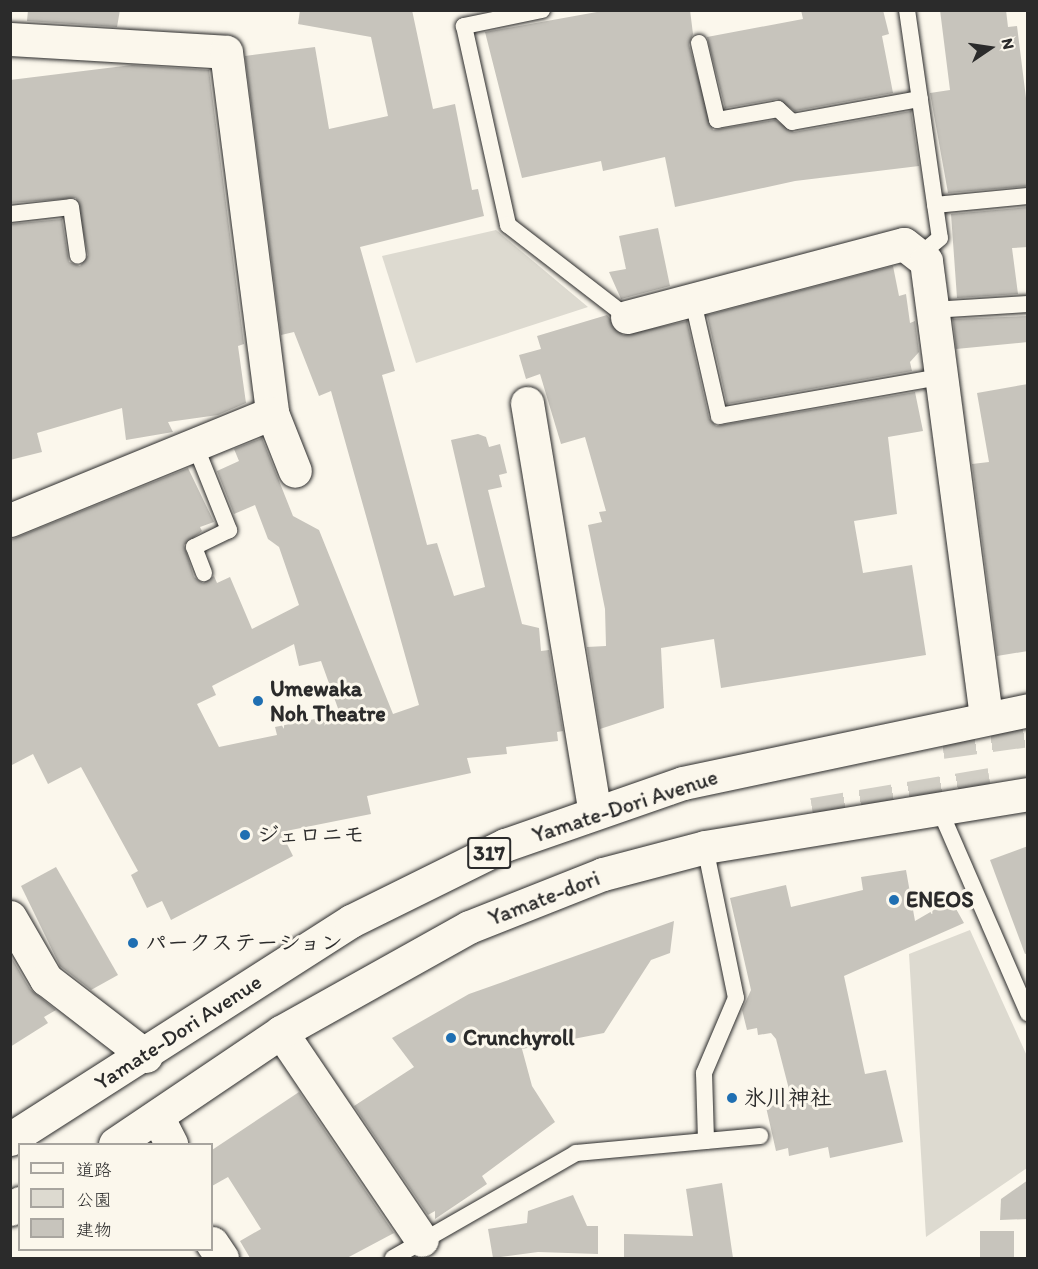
<!DOCTYPE html>
<meta charset="utf-8">
<style>
body{margin:0}
#map{position:relative;width:1038px;height:1269px;overflow:hidden;background:#fbf7ec;font-family:Itim,"Klee One",sans-serif}
div>[style]{position:absolute}
.green>*{inset:0;background:#dddad0}
.building>*{inset:0;background:#c7c4bc;transform-origin:0 0}
.highway-tunnel>*{height:33px;margin-top:-16.5px;transform-origin:0;background:repeating-linear-gradient(90deg,#d1cec5 0 33px,transparent 0 49px)}
.roads{filter:drop-shadow(0 0 2px #2b2b2b) drop-shadow(0 0 2px #2b2b2b)}
.lane>*{height:16px;margin:-8px;padding:0 8px;transform-origin:8px;border-radius:8px;background:#fbf7ec}
.street>*{height:33px;margin:-16.5px;padding:0 16.5px;transform-origin:16.5px;border-radius:16.5px;background:#fbf7ec}
.primary>*{height:33px;margin:-16.5px;padding:0 16.5px;transform-origin:16.5px;border-radius:16.5px;background:#fbf7ec}
.dots>*{width:16px;height:16px;translate:-50% -50%;box-sizing:border-box;border:3px solid #fbf7ec;border-radius:50%}
span{translate:-50% -50%;white-space:nowrap;text-align:center;line-height:1.15;-webkit-text-stroke:6px #fbf7ec;paint-order:stroke}
.shield-label span{padding:2px 4px;background:#fbf7ec;border:2px solid;border-radius:4px;-webkit-text-stroke-width:0}
.shield-label{font-size:21px;color:#2b2b2b;font-weight:700}
.poi-label{font-size:22px;color:#2b2b2b;font-weight:700}
.left{translate:0 -50%;text-align:left}
.street-label{font-size:22px;color:#2b2b2b}
.frame{position:absolute;inset:0;border:12px solid #2b2b2b;pointer-events:none}
.legend{position:absolute;left:18px;top:1143px;width:195px;height:108px;box-sizing:border-box;background:#fbf7ec;border:2px solid #a8a59f;margin:0;padding:8px 10px;list-style:none;font-size:18px;color:#2b2b2b}
.legend li{display:flex;align-items:center;gap:12px;height:30px}
.legend b{width:30px;border:2px solid #a8a59f}
.north{position:absolute;left:960px;top:18px;width:60px;height:60px;-webkit-text-stroke:4px #fbf7ec;paint-order:stroke;rotate:77deg;font-size:16px;font-weight:700;line-height:24px;text-align:center;color:#2b2b2b}
.north::after{content:'';display:block;margin:auto;width:21px;height:27px;background:#2b2b2b;clip-path:polygon(50% 0,100% 100%,50% 72%,0 100%)}
</style>
<div id="map">
<div class="green">
<div style="clip-path:polygon(496px 230px,588px 307px,416px 363px,382px 256px)"></div>
<div style="clip-path:polygon(970px 930px,1027px 1056px,1027px 1168px,926px 1237px,909px 954px)"></div>
</div>
<div class="building">
<div style="clip-path:polygon(28px 10px,120px 10px,117px 27px,27px 21px)"></div>
<div style="clip-path:polygon(evenodd,300px 10px,412px 10px,433px 109px,455px 104px,472px 190px,478px 189px,484px 216px,360px 247px,395px 371px,382px 375px,427px 545px,437px 543px,454px 596px,485px 587px,451px 440px,478px 434px,486px 437px,489px 447px,500px 444px,507px 473px,499px 475px,502px 487px,488px 490px,522px 624px,539px 628px,541px 651px,549px 650px,563px 731px,557px 732px,558px 741px,506px 747px,507px 754px,467px 758px,471px 773px,367px 796px,371px 814px,281px 832px,293px 856px,171px 920px,162px 901px,147px 908px,131px 875px,138px 871px,81px 767px,48px 784px,33px 754px,10px 766px,10px 540px,188px 468px,214px 522px,200px 527px,202px 531px,184px 545px,194px 577px,203px 583px,214px 576px,217px 583px,230px 577px,252px 629px,299px 605px,279px 547px,268px 539px,255px 505px,234px 514px,217px 471px,239px 461px,234px 449px,262px 438px,293px 516px,319px 530px,393px 714px,419px 705px,331px 391px,319px 396px,294px 332px,281px 335px,245px 56px,315px 47px,329px 129px,388px 116px,371px 37px,298px 24px,300px 10px,294px 644px,299px 666px,321px 661px,340px 714px,275px 727px,277px 735px,219px 747px,197px 704px,216px 695px,212px 686px,294px 644px)"></div>
<div style="clip-path:polygon(608px 10px,690px 10px,693px 34px,689px 45px,713px 130px,775px 120px,794px 132px,911px 111px,919px 166px,795px 181px,675px 207px,665px 157px,603px 171px,601px 161px,522px 178px,485px 32px)"></div>
<div style="clip-path:polygon(801px 10px,883px 10px,889px 34px,882px 36px,893px 93px,795px 111px,777px 99px,725px 108px,707px 37px,803px 19px)"></div>
<div style="clip-path:polygon(940px 10px,1006px 10px,1008px 27px,1017px 26px,1028px 114px,1028px 186px,948px 193px,930px 93px,950px 90px)"></div>
<div style="clip-path:polygon(132px 65px,209px 70px,244px 344px,238px 346px,246px 403px,218px 415px,168px 422px,173px 432px,126px 440px,122px 408px,37px 433px,42px 452px,10px 460px,10px 224px,62px 219px,69px 262px,80px 266px,88px 255px,76px 198px,10px 203px,10px 80px)"></div>
<div style="clip-path:polygon(1028px 207px,1028px 247px,1012px 248px,1018px 294px,957px 298px,951px 214px)"></div>
<div style="clip-path:polygon(658px 228px,670px 286px,621px 299px,609px 272px,626px 269px,619px 236px)"></div>
<div style="clip-path:polygon(893px 266px,899px 296px,906px 294px,910px 323px,915px 321px,919px 352px,910px 362px,912px 371px,727px 404px,707px 315px)"></div>
<div style="clip-path:polygon(607px 315px,623px 335px,687px 321px,709px 418px,716px 426px,915px 392px,923px 431px,888px 437px,897px 514px,854px 521px,863px 573px,912px 565px,926px 655px,721px 688px,714px 639px,661px 648px,664px 708px,600px 729px,587px 647px,606px 646px,605px 609px,588px 525px,602px 522px,599px 512px,606px 511px,585px 437px,561px 444px,540px 374px,526px 379px,519px 355px,541px 349px,537px 336px)"></div>
<div style="clip-path:polygon(1028px 316px,1028px 342px,956px 349px,953px 319px)"></div>
<div style="clip-path:polygon(1028px 384px,1028px 651px,997px 656px,972px 464px,989px 462px,977px 393px)"></div>
<div style="clip-path:polygon(1028px 846px,1028px 953px,1025px 954px,990px 860px)"></div>
<div style="clip-path:polygon(56px 867px,118px 975px,91px 990px,60px 966px,21px 886px)"></div>
<div style="clip-path:polygon(906px 870px,915px 921px,951px 900px,964px 923px,844px 976px,865px 1074px,886px 1070px,903px 1142px,830px 1158px,828px 1147px,789px 1156px,788px 1148px,776px 1151px,766px 1107px,792px 1101px,776px 1039px,771px 1033px,758px 1035px,757px 1028px,747px 1030px,742px 1010px,751px 990px,730px 898px,786px 885px,791px 907px,863px 890px,861px 877px)"></div>
<div style="clip-path:polygon(674px 921px,670px 953px,651px 960px,604px 1033px,522px 1049px,532px 1086px,555px 1122px,482px 1176px,487px 1184px,435px 1219px,435px 1211px,428px 1215px,354px 1106px,414px 1067px,392px 1038px,469px 994px)"></div>
<div style="clip-path:polygon(10px 955px,30px 989px,56px 1010px,44px 1017px,48px 1023px,10px 1047px)"></div>
<div style="clip-path:polygon(299px 1092px,394px 1233px,347px 1258px,250px 1258px,240px 1241px,261px 1229px,228px 1177px,212px 1186px,212px 1150px)"></div>
<div style="clip-path:polygon(1028px 1180px,1028px 1219px,1000px 1220px,1001px 1199px)"></div>
<div style="clip-path:polygon(722px 1183px,733px 1258px,624px 1258px,624px 1234px,693px 1236px,686px 1189px)"></div>
<div style="clip-path:polygon(573px 1195px,587px 1226px,598px 1226px,598px 1254px,538px 1252px,493px 1258px,488px 1229px,527px 1223px,528px 1211px)"></div>
<div style="left:980px;top:1231px;width:34px;height:27px"></div>
</div>
<div class="highway-tunnel">
<div style="left:942px;top:742px;width:87px;rotate:-7.9deg"></div>
<div style="left:813px;top:814px;width:180px;rotate:-9.6deg"></div>
</div>
<div class="roads">
<div class="lane">
<div style="left:542px;top:10px;width:80px;rotate:168.4deg"></div>
<div style="left:464px;top:26px;width:204px;rotate:77.5deg"></div>
<div style="left:508px;top:225px;width:150px;rotate:37.7deg"></div>
<div style="left:907px;top:10px;width:230px;rotate:81.8deg"></div>
<div style="left:940px;top:238px;width:26px;rotate:140deg"></div>
<div style="left:699px;top:43px;width:79px;rotate:76.8deg"></div>
<div style="left:717px;top:120px;width:62px;rotate:-10.2deg"></div>
<div style="left:778px;top:109px;width:19px;rotate:43deg"></div>
<div style="left:792px;top:122px;width:130px;rotate:-10.2deg"></div>
<div style="left:935px;top:205px;width:93px;rotate:-5.5deg"></div>
<div style="left:10px;top:214px;width:61px;rotate:-6.5deg"></div>
<div style="left:71px;top:207px;width:49px;rotate:81.9deg"></div>
<div style="left:692px;top:297px;width:122px;rotate:77.2deg"></div>
<div style="left:719px;top:416px;width:224px;rotate:-10deg"></div>
<div style="left:932px;top:310px;width:96px;rotate:-3.6deg"></div>
<div style="left:195px;top:445px;width:92px;rotate:68.2deg"></div>
<div style="left:229px;top:530px;width:39px;rotate:154deg"></div>
<div style="left:194px;top:547px;width:28px;rotate:69deg"></div>
<div style="left:938px;top:806px;width:226px;rotate:66.5deg"></div>
<div style="left:705px;top:847px;width:154px;rotate:78.4deg"></div>
<div style="left:736px;top:998px;width:82px;rotate:113.1deg"></div>
<div style="left:704px;top:1073px;width:68px;rotate:88.3deg"></div>
<div style="left:393px;top:1258px;width:211px;rotate:-29.8deg"></div>
<div style="left:576px;top:1153px;width:185px;rotate:-5.3deg"></div>
</div>
<div class="street">
<div style="left:10px;top:39px;width:216px;rotate:3.4deg"></div>
<div style="left:226px;top:52px;width:364px;rotate:82.7deg"></div>
<div style="left:272px;top:413px;width:62px;rotate:68.4deg"></div>
<div style="left:627px;top:317px;width:286px;rotate:-14.8deg"></div>
<div style="left:904px;top:244px;width:28px;rotate:38deg"></div>
<div style="left:926px;top:261px;width:458px;rotate:82.5deg"></div>
<div style="left:527px;top:403px;width:415px;rotate:80.6deg"></div>
<div style="left:10px;top:520px;width:283px;rotate:-22.2deg"></div>
<div style="left:10px;top:917px;width:72px;rotate:59.9deg"></div>
<div style="left:46px;top:979px;width:126px;rotate:37.6deg"></div>
<div style="left:281px;top:1032px;width:251px;rotate:55.9deg"></div>
<div style="left:158px;top:1118px;width:29px;rotate:63deg"></div>
<div style="left:212px;top:1243px;width:18px;rotate:56deg"></div>
</div>
<div class="primary">
<div style="left:10px;top:1139px;width:405px;rotate:-32.6deg"></div>
<div style="left:351px;top:921px;width:172px;rotate:-26.3deg"></div>
<div style="left:505px;top:845px;width:188px;rotate:-19.2deg"></div>
<div style="left:683px;top:783px;width:353px;rotate:-11.9deg"></div>
<div style="left:115px;top:1144px;width:200px;rotate:-34deg"></div>
<div style="left:281px;top:1032px;width:215px;rotate:-29.2deg"></div>
<div style="left:469px;top:927px;width:144px;rotate:-21.6deg"></div>
<div style="left:603px;top:874px;width:106px;rotate:-14.8deg"></div>
<div style="left:705px;top:847px;width:327px;rotate:-9.3deg"></div>
<div style="left:10px;top:1209px;width:12px;rotate:-31deg"></div>
</div>
</div>
<div class="dots">
<div style="left:258px;top:701px;background:#1f6fb2"></div>
<div style="left:245px;top:835px;background:#1f6fb2"></div>
<div style="left:894px;top:900px;background:#1f6fb2"></div>
<div style="left:133px;top:943px;background:#1f6fb2"></div>
<div style="left:451px;top:1038px;background:#1f6fb2"></div>
<div style="left:732px;top:1098px;background:#1f6fb2"></div>
</div>
<div class="shield-label">
<span style="left:489px;top:853px">317</span>
</div>
<div class="poi-label">
<span class="left" style="left:270px;top:701px">Umewaka<br>Noh Theatre</span>
<span class="left" style="left:257px;top:835px">ジェロニモ</span>
<span class="left" style="left:906px;top:900px">ENEOS</span>
<span class="left" style="left:145px;top:943px">パークステーション</span>
<span class="left" style="left:463px;top:1038px">Crunchyroll</span>
<span class="left" style="left:744px;top:1098px">氷川神社</span>
</div>
<div class="street-label">
<span style="left:625px;top:806px;rotate:-18deg">Yamate-Dori Avenue</span>
<span style="left:544px;top:898px;rotate:-21deg">Yamate-dori</span>
<span style="left:178px;top:1032px;rotate:-33deg">Yamate-Dori Avenue</span>
</div>
<div class="frame"></div>
<ul class="legend">
<li><b style="height:8px;background:#fbf7ec"></b>道路</li>
<li><b style="height:16px;background:#dddad0"></b>公園</li>
<li><b style="height:16px;background:#c7c4bc"></b>建物</li>
</ul>
<div class="north">N</div>
</div>
